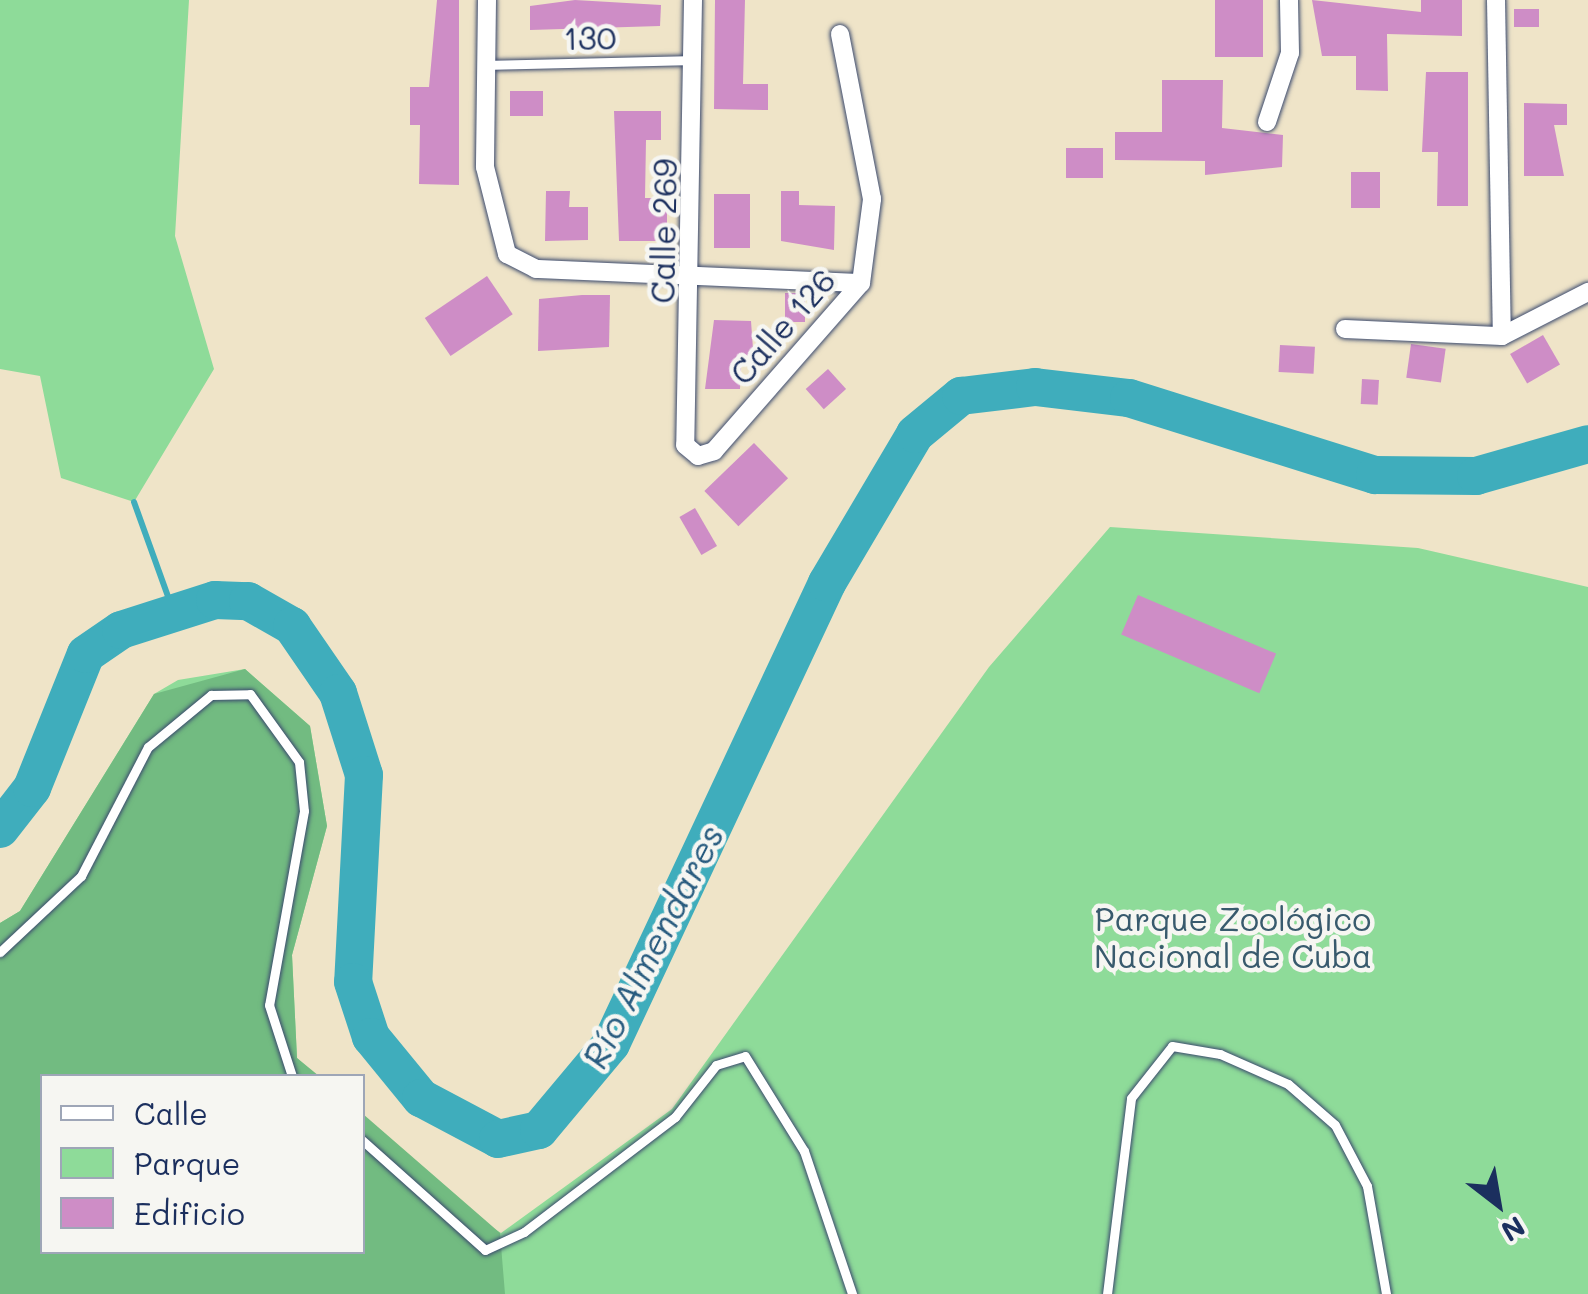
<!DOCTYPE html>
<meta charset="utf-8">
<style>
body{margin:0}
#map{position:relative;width:1588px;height:1294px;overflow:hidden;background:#efe4c8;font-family:Mali,sans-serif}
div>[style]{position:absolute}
.green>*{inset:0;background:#8edb99}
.forest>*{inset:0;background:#72bb81}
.stream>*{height:6px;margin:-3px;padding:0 3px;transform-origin:3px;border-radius:3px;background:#3fadbc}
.river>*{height:38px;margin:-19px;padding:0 19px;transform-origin:19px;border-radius:19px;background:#3fadbc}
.building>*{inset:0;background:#ce8dc6;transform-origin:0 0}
.roads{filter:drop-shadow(0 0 2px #3b4a6e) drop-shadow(0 0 2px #3b4a6e)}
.lane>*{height:9px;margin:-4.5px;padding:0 4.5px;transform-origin:4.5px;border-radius:4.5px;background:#fff}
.street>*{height:18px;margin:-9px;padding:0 9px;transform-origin:9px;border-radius:9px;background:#fff}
span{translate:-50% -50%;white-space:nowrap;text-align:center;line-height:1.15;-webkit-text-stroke:9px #f6f6f2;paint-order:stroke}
.street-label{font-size:32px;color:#1b2f5e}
.park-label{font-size:32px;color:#385a6d}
.water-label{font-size:35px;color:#285b7f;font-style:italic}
.legend{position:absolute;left:40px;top:1074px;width:325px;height:180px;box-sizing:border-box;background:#f6f6f2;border:2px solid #9ea6b7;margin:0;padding:12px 18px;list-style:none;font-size:30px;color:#1b2f5e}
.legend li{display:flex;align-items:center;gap:20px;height:50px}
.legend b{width:50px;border:2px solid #9ea6b7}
.north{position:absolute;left:1448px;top:1154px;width:100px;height:100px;-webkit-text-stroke:8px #f6f6f2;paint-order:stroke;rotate:149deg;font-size:28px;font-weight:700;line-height:40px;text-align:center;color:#1b2f5e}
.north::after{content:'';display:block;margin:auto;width:35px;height:45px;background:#1b2f5e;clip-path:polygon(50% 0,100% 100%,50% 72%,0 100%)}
</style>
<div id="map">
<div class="green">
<div style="clip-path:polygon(0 0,189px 0,175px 236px,214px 369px,134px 502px,61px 478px,40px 376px,0 369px)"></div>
<div style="clip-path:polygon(1110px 527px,1418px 548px,1588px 587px,1588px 1294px,0 1294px,0 923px,20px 911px,154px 694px,178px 680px,245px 669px,310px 726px,327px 826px,292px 955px,297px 1058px,317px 1076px,42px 1076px,42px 1252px,362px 1252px,460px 1208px,501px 1233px,672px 1109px,989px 667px)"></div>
</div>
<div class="forest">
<div style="clip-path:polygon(245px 669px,310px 726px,327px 826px,292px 955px,297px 1058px,319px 1076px,42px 1076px,42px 1252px,362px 1252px,363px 1114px,500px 1233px,505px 1294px,0 1294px,0 923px,20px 911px,154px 694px)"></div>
</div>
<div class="stream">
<div style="left:134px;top:502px;width:118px;rotate:70.2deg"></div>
</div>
<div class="river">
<div style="left:0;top:829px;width:52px;rotate:-52deg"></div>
<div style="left:32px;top:788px;width:144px;rotate:-68.1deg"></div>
<div style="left:86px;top:654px;width:42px;rotate:-34.4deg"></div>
<div style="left:121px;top:630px;width:99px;rotate:-17.7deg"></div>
<div style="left:215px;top:600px;width:33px;rotate:2deg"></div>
<div style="left:248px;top:601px;width:51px;rotate:29.6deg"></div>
<div style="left:292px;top:626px;width:81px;rotate:55.5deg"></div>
<div style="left:338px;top:693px;width:86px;rotate:72.4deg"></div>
<div style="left:364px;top:775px;width:207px;rotate:93deg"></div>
<div style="left:353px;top:982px;width:58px;rotate:71.9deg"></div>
<div style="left:371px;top:1037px;width:79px;rotate:50.7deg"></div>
<div style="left:421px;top:1098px;width:87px;rotate:28deg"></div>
<div style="left:498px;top:1139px;width:42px;rotate:-12.4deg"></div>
<div style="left:539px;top:1130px;width:112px;rotate:-50.1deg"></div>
<div style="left:611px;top:1044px;width:509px;rotate:-64.89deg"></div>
<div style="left:827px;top:583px;width:173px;rotate:-59.4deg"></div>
<div style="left:915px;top:434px;width:60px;rotate:-39.6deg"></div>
<div style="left:961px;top:396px;width:75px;rotate:-6.9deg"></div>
<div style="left:1035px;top:387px;width:95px;rotate:6.7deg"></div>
<div style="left:1129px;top:398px;width:258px;rotate:17.4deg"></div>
<div style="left:1375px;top:475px;width:101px;rotate:0.6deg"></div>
<div style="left:1476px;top:476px;width:116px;rotate:-15.9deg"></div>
</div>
<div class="building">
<div style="clip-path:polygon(437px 0,459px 0,459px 185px,419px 184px,420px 125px,410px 125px,410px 87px,429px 87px)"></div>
<div style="clip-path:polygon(575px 0,661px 5px,660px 26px,530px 30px,530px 6px)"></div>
<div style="clip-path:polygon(715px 0,745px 0,743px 84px,768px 84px,768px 110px,714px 109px)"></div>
<div style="left:1215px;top:0;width:48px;height:57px"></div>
<div style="clip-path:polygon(1312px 0,1421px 12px,1421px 0,1462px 0,1462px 36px,1387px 34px,1388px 91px,1356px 90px,1356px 56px,1322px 56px)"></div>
<div style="left:1514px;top:9px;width:25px;height:18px"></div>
<div style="clip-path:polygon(1426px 72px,1468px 72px,1468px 206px,1437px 206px,1438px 152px,1422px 152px)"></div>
<div style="clip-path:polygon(1162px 80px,1223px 80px,1222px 128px,1283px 135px,1282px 167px,1205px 175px,1205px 161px,1115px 160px,1115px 132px,1162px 132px)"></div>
<div style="left:510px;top:91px;width:33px;height:25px"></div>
<div style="clip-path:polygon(1524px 103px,1567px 104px,1567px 125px,1554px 125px,1564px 176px,1524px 176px)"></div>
<div style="clip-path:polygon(614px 111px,661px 111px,661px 140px,646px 140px,645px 198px,667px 198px,667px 241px,619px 241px)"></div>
<div style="left:1066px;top:148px;width:37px;height:30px"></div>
<div style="left:1351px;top:172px;width:29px;height:36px"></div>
<div style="clip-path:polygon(546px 191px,570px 191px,569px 207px,588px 207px,588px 240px,545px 241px)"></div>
<div style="clip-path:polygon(781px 191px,799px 191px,799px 205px,835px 206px,834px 250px,781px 241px)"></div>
<div style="left:714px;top:194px;width:36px;height:54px"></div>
<div style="left:487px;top:276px;width:46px;height:75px;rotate:56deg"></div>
<div style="left:785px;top:293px;width:20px;height:29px"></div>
<div style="clip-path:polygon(582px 295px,610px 295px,609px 347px,538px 351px,539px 299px)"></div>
<div style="clip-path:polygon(714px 320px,751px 321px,754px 363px,741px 363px,740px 389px,705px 389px)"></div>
<div style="left:1543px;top:335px;width:34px;height:38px;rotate:60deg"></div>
<div style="left:1411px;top:344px;width:35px;height:34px;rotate:8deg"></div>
<div style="left:1280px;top:345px;width:35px;height:27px;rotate:3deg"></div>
<div style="left:828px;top:369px;width:27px;height:30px;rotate:48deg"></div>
<div style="left:1362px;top:379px;width:17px;height:25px;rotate:3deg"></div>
<div style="left:754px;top:443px;width:49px;height:69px;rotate:46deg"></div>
<div style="left:695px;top:508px;width:44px;height:18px;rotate:60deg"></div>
<div style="left:1138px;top:595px;width:150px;height:43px;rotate:23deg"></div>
</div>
<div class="roads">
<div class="lane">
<div style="left:488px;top:65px;width:203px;rotate:-1.4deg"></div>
<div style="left:0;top:952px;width:111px;rotate:-43.2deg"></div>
<div style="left:81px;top:876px;width:145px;rotate:-62.6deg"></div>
<div style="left:148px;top:747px;width:82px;rotate:-39.5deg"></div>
<div style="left:211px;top:695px;width:39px;rotate:-1deg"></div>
<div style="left:250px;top:694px;width:84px;rotate:54.2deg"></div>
<div style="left:299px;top:762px;width:49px;rotate:84.2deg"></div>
<div style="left:304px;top:811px;width:197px;rotate:100.2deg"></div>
<div style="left:269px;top:1005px;width:75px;rotate:72.1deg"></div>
<div style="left:362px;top:1140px;width:165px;rotate:41.8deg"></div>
<div style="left:485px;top:1250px;width:43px;rotate:-24.8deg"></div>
<div style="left:524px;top:1232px;width:190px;rotate:-37.3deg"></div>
<div style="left:675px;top:1117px;width:66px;rotate:-51.7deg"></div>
<div style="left:716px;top:1065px;width:30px;rotate:-17deg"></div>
<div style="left:745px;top:1056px;width:112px;rotate:58.2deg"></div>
<div style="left:804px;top:1151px;width:151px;rotate:71.4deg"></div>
<div style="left:1107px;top:1294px;width:197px;rotate:-83deg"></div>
<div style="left:1131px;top:1098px;width:66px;rotate:-51.7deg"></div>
<div style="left:1172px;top:1046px;width:49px;rotate:9.5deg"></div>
<div style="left:1220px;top:1054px;width:74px;rotate:23.8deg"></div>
<div style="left:1288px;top:1084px;width:62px;rotate:41.1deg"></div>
<div style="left:1335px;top:1125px;width:69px;rotate:62.3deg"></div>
<div style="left:1367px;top:1186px;width:110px;rotate:80deg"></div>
</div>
<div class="street">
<div style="left:487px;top:0;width:167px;rotate:90.7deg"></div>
<div style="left:485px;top:167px;width:90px;rotate:75.8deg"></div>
<div style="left:507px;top:254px;width:33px;rotate:27deg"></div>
<div style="left:536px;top:269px;width:325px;rotate:2.5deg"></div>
<div style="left:693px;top:0;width:445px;rotate:91deg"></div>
<div style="left:685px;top:445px;width:17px;rotate:40deg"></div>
<div style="left:698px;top:456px;width:17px;rotate:-17deg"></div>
<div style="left:714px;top:451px;width:223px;rotate:-48.8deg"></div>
<div style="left:861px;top:283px;width:85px;rotate:-82.5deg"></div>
<div style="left:872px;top:199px;width:168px;rotate:-101deg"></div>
<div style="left:1496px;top:0;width:336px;rotate:89deg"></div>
<div style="left:1267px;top:122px;width:73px;rotate:-71.6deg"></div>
<div style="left:1290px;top:53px;width:53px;rotate:-91.1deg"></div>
<div style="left:1345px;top:329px;width:157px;rotate:2.6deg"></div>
<div style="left:1502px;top:336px;width:97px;rotate:-27.1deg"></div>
</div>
</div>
<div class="street-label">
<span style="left:590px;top:37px;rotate:-1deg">130</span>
<span style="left:663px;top:231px;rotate:-89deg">Calle 269</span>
<span style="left:782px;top:326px;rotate:-49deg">Calle 126</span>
</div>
<div class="park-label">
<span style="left:1233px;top:937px">Parque Zoológico<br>Nacional de Cuba</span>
</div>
<div class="water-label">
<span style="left:652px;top:946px;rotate:-63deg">Río Almendares</span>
</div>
<ul class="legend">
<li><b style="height:12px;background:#fff"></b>Calle</li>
<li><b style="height:28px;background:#8edb99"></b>Parque</li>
<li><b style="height:28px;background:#ce8dc6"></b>Edificio</li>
</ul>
<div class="north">N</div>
</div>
